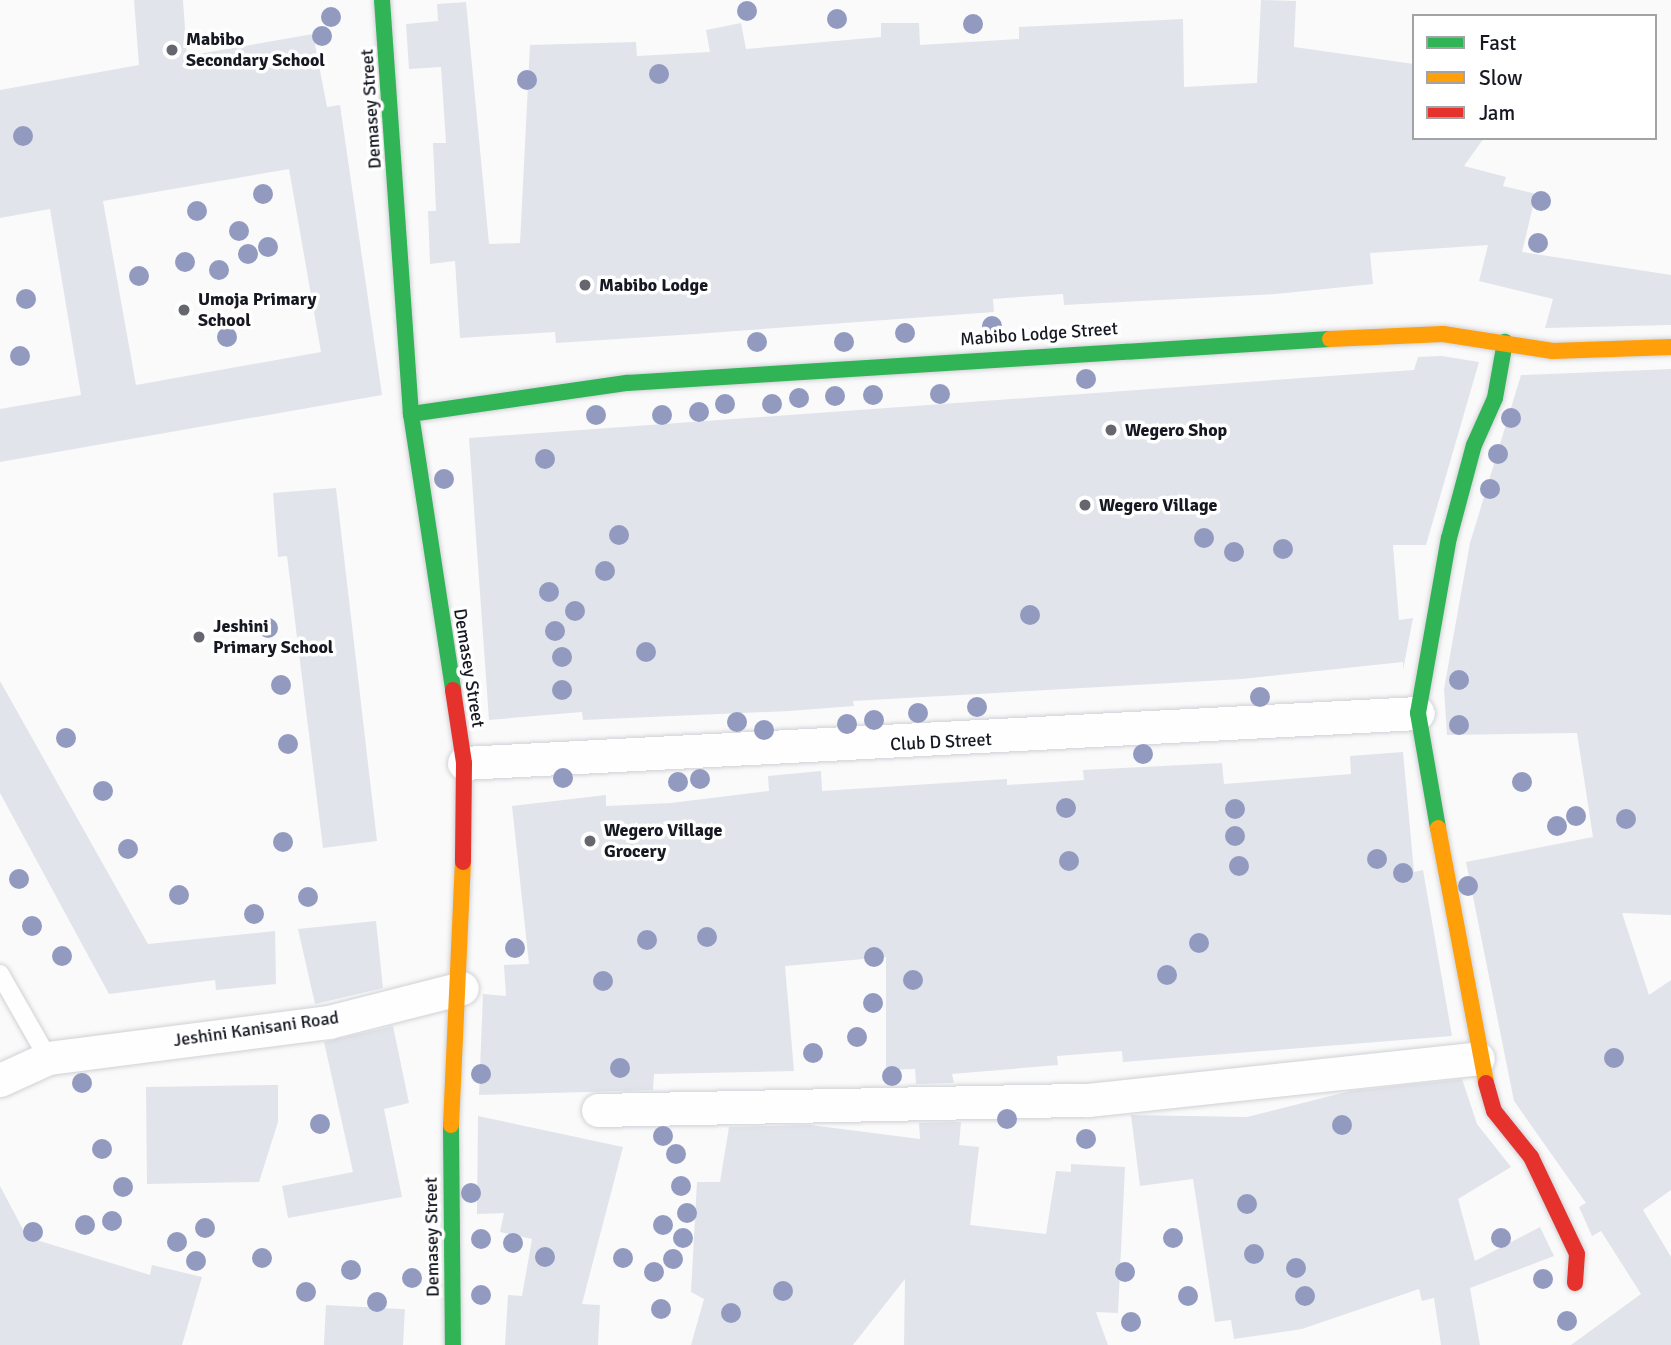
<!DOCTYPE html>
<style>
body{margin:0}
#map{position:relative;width:1671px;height:1345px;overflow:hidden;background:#fafafa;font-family:Signika,sans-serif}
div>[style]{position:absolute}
.building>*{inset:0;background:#e2e4eb;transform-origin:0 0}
.roads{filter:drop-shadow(0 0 2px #d0d1d6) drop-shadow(0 0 2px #d0d1d6)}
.lane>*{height:18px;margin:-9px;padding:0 9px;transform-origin:9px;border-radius:9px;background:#fefefe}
.street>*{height:33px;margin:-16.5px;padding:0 16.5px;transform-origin:16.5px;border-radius:16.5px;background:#fefefe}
.fast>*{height:16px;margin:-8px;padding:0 8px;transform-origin:8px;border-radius:8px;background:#30b455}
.slow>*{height:16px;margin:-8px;padding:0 8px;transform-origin:8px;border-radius:8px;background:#ff9f0a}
.jam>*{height:16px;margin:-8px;padding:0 8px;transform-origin:8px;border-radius:8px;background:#e5322d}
.trees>*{width:20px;height:20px;margin:-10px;border-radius:50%;background:#929ac0}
.dots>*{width:19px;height:19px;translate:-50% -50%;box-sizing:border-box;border:4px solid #fff;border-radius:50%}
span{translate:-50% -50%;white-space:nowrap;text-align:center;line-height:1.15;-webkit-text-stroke:7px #fff;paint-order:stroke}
.poi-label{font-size:18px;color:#161822;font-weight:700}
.left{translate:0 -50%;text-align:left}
.street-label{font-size:18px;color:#161822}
.legend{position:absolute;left:1412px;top:14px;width:245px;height:126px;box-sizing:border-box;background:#fff;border:2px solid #a2a3a7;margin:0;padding:9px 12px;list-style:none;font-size:21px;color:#161822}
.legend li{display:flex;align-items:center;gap:14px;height:35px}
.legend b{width:35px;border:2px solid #a2a3a7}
</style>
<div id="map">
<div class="building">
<div style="clip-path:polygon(evenodd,134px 0,183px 0,187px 56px,313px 34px,327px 107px,340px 105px,382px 395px,0 462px,0 409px,81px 395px,50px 209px,0 218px,0 90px,139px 65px,134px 0,289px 169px,321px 352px,136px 385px,103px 201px,289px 169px)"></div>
<div style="clip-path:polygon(1261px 0,1296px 1px,1294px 47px,1414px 64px,1414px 138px,1484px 138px,1464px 166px,1506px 177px,1503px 186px,1536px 194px,1522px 252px,1671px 275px,1671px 325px,1545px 328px,1553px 299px,1479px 281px,1488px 245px,1370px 253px,1373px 284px,1276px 294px,1064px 305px,1063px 294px,993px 299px,994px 312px,695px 334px,556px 343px,555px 332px,460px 338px,455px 261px,430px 264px,428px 211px,436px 211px,433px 143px,446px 143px,441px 67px,409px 69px,406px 24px,438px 21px,439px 35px,437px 4px,466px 2px,489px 244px,520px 243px,530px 45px,636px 42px,637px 56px,710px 52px,706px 30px,741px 23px,746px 49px,881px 37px,881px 23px,919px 23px,920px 45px,1019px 39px,1019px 27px,1183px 19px,1184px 87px,1257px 83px)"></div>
<div style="clip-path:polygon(1442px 356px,1479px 362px,1426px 545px,1393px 545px,1399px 620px,1413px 618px,1403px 670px,1403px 662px,1242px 679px,853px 701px,854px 706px,789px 711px,583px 720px,582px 712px,489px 720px,469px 438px,1414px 370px,1418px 357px)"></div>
<div style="clip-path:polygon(1671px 369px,1671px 915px,1622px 913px,1649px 995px,1671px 980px,1671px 1190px,1643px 1210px,1671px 1257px,1671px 1345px,1571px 1345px,1641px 1294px,1601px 1231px,1592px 1236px,1579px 1207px,1586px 1203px,1514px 1101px,1466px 862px,1593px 837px,1577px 733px,1447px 735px,1444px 689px,1470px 543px,1521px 375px)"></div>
<div style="clip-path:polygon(336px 488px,377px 841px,323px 848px,287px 556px,278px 557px,273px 493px)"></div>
<div style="clip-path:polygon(0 681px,148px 944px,275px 931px,276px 984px,216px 990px,215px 980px,109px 994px,0 793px)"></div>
<div style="clip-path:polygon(1403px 752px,1414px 872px,1423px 870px,1452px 1036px,1123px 1062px,1122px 1051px,1057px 1056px,1058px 1065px,952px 1074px,954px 1083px,916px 1084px,915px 1069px,886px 1070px,886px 957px,785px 966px,794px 1071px,654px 1074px,653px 1090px,479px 1095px,483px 994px,506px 996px,504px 965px,529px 964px,512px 806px,606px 795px,606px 806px,671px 803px,769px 791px,768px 776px,821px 771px,822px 791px,1007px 779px,1007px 785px,1084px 780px,1083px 770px,1222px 763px,1224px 784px,1351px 774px,1350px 756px)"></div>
<div style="clip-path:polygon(376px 921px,383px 988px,315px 1004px,298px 929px)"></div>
<div style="clip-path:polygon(393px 1026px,409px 1103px,384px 1109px,402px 1197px,288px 1218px,282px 1186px,353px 1172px,324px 1042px)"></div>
<div style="clip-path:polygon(1462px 1079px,1477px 1124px,1511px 1167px,1458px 1199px,1475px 1261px,1540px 1227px,1554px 1256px,1470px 1288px,1480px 1345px,1441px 1345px,1434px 1298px,1422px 1301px,1419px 1289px,1302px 1329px,1234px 1339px,1231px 1320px,1215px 1322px,1193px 1179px,1140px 1186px,1131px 1115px,1247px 1117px,1350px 1091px)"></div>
<div style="clip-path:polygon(278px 1085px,278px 1122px,259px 1182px,147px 1184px,146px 1087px)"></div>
<div style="clip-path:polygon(478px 1116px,623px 1147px,582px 1304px,600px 1305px,598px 1345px,505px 1345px,508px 1295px,522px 1296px,532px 1239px,500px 1232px,504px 1213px,477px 1214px)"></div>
<div style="clip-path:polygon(961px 1122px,959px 1145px,979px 1147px,970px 1225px,1046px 1234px,1056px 1171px,1071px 1172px,1071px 1164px,1125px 1167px,1118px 1313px,1096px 1312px,1108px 1345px,904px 1345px,905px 1279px,853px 1345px,691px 1345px,704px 1299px,691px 1292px,697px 1182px,720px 1182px,729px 1127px,810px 1125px,920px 1139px,919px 1123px)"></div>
<div style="clip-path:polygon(0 1186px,27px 1237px,150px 1275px,152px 1265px,202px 1277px,182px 1345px,0 1345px)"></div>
<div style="left:326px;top:1305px;width:79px;height:40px;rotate:3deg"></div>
</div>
<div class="roads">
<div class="lane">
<div style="left:0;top:974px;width:97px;rotate:60.3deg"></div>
</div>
<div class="street">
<div style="left:464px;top:763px;width:955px;rotate:-3deg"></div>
<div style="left:0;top:1080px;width:53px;rotate:-24.6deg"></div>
<div style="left:48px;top:1058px;width:283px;rotate:-7.3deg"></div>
<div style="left:329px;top:1022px;width:137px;rotate:-14.3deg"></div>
<div style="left:598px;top:1110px;width:490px;rotate:-1.2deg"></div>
<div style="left:1088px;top:1100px;width:392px;rotate:-6.1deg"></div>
</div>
<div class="fast">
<div style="left:382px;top:0;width:415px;rotate:86deg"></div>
<div style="left:411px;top:414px;width:279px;rotate:81.3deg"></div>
<div style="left:411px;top:414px;width:218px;rotate:-8.2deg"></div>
<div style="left:627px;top:383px;width:704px;rotate:-3.58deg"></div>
<div style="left:1438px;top:828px;width:117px;rotate:-99.9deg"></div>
<div style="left:1418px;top:713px;width:178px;rotate:-80deg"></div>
<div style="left:1449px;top:538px;width:96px;rotate:-75deg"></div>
<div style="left:1474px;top:445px;width:51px;rotate:-65.9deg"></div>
<div style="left:1495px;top:398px;width:57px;rotate:-79.9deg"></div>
<div style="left:451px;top:1125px;width:220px;rotate:89.5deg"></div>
</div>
<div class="slow">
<div style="left:1330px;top:339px;width:113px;rotate:-2.5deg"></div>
<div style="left:1443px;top:334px;width:111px;rotate:8.8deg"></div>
<div style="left:1553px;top:351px;width:118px;rotate:-1.9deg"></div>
<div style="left:1438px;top:828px;width:259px;rotate:79.3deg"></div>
<div style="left:451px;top:1125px;width:263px;rotate:-87.4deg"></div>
</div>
<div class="jam">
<div style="left:453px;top:690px;width:74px;rotate:81.4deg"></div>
<div style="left:464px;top:763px;width:99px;rotate:90.6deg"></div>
<div style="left:1486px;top:1083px;width:29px;rotate:74deg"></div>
<div style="left:1494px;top:1111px;width:59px;rotate:51.2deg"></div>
<div style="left:1531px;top:1157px;width:107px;rotate:64.6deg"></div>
<div style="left:1577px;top:1254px;width:29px;rotate:94deg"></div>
</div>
</div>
<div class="trees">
<div style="left:747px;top:11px"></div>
<div style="left:331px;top:17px"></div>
<div style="left:837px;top:19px"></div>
<div style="left:973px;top:24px"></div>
<div style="left:322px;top:36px"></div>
<div style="left:659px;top:74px"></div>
<div style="left:527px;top:80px"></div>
<div style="left:23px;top:136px"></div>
<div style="left:263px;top:194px"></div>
<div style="left:1541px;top:201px"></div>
<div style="left:197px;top:211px"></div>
<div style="left:239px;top:231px"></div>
<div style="left:1538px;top:243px"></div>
<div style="left:268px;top:247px"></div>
<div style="left:248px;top:254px"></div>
<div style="left:185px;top:262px"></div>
<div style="left:219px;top:270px"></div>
<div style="left:139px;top:276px"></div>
<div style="left:26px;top:299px"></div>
<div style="left:992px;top:326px"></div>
<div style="left:905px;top:333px"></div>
<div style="left:227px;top:337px"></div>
<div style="left:757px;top:342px"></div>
<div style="left:844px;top:342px"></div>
<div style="left:20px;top:356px"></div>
<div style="left:1086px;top:379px"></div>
<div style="left:940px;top:394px"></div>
<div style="left:873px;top:395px"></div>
<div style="left:835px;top:396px"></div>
<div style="left:799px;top:398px"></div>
<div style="left:725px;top:404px"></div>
<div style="left:772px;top:404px"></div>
<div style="left:699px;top:412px"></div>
<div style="left:596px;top:415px"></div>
<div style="left:662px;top:415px"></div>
<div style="left:1511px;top:418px"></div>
<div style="left:1498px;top:454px"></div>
<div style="left:545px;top:459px"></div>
<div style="left:444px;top:479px"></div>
<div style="left:1490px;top:489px"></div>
<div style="left:619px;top:535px"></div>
<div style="left:1204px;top:538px"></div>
<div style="left:1283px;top:549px"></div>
<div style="left:1234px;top:552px"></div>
<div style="left:605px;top:571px"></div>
<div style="left:549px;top:592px"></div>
<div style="left:575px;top:611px"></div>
<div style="left:1030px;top:615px"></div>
<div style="left:268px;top:628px"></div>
<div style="left:555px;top:631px"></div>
<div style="left:646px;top:652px"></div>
<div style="left:562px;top:657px"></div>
<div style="left:1459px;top:680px"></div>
<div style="left:281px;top:685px"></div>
<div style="left:562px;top:690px"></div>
<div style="left:1260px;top:697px"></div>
<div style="left:977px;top:707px"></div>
<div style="left:918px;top:713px"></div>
<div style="left:874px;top:720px"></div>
<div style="left:737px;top:722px"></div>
<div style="left:847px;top:724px"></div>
<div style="left:1459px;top:725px"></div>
<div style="left:764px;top:730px"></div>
<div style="left:66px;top:738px"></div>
<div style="left:288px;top:744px"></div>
<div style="left:1143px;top:754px"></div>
<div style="left:563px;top:778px"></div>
<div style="left:700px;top:779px"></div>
<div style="left:678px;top:782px"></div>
<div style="left:1522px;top:782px"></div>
<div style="left:103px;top:791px"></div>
<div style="left:1066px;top:808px"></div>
<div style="left:1235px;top:809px"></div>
<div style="left:1576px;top:816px"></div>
<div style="left:1626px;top:819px"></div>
<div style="left:1557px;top:826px"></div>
<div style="left:1235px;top:836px"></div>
<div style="left:283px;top:842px"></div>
<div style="left:128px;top:849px"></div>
<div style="left:1377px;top:859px"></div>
<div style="left:1069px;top:861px"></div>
<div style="left:1239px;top:866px"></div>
<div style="left:1403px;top:873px"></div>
<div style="left:19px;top:879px"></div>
<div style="left:1468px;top:886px"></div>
<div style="left:179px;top:895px"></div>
<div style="left:308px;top:897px"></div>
<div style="left:254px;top:914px"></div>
<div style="left:32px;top:926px"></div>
<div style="left:707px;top:937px"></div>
<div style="left:647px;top:940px"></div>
<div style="left:1199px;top:943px"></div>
<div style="left:515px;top:948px"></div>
<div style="left:62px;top:956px"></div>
<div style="left:874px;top:957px"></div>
<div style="left:1167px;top:975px"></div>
<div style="left:913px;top:980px"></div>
<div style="left:603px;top:981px"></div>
<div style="left:873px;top:1003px"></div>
<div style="left:857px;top:1037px"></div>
<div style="left:813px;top:1053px"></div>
<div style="left:1614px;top:1058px"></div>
<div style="left:620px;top:1068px"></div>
<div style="left:481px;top:1074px"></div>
<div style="left:892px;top:1076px"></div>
<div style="left:82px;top:1083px"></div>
<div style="left:1007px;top:1119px"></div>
<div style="left:320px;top:1124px"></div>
<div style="left:1342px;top:1125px"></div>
<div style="left:663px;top:1136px"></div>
<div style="left:1086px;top:1139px"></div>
<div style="left:102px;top:1149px"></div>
<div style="left:676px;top:1154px"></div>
<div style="left:681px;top:1186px"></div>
<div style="left:123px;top:1187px"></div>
<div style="left:471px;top:1193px"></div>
<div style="left:1247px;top:1204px"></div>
<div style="left:687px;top:1213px"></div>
<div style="left:112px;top:1221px"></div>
<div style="left:85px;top:1225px"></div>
<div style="left:663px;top:1225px"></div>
<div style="left:205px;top:1228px"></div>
<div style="left:33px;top:1232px"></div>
<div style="left:683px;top:1238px"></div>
<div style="left:1173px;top:1238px"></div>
<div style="left:1501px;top:1238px"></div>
<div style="left:481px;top:1239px"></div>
<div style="left:177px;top:1242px"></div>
<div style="left:513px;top:1243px"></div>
<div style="left:1254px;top:1254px"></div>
<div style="left:545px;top:1257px"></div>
<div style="left:262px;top:1258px"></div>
<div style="left:623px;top:1258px"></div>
<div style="left:673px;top:1259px"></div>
<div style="left:196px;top:1261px"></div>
<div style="left:1296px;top:1268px"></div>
<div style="left:351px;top:1270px"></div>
<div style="left:654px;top:1272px"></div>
<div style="left:1125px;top:1272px"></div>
<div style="left:412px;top:1278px"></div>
<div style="left:1543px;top:1279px"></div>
<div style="left:783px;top:1291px"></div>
<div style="left:306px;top:1292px"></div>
<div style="left:481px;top:1295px"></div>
<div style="left:1188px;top:1296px"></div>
<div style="left:1305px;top:1296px"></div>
<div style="left:377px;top:1302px"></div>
<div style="left:661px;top:1309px"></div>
<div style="left:731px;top:1313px"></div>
<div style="left:1567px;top:1321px"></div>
<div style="left:1131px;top:1322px"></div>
</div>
<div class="dots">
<div style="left:172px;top:50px;background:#66676e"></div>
<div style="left:585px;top:285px;background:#66676e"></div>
<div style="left:184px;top:310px;background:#66676e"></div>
<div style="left:1111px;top:430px;background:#66676e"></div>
<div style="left:1085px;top:505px;background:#66676e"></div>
<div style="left:199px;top:637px;background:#66676e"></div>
<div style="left:590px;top:841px;background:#66676e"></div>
</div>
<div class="poi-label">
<span class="left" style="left:186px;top:50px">Mabibo<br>Secondary School</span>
<span class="left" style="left:599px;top:285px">Mabibo Lodge</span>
<span class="left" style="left:198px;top:310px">Umoja Primary<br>School</span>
<span class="left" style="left:1125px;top:430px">Wegero Shop</span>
<span class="left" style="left:1099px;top:505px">Wegero Village</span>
<span class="left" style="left:213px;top:637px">Jeshini<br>Primary School</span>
<span class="left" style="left:604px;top:841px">Wegero Village<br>Grocery</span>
</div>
<div class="street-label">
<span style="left:371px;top:109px;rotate:-94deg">Demasey Street</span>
<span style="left:1039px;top:334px;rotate:-4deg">Mabibo Lodge Street</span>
<span style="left:469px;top:668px;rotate:81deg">Demasey Street</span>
<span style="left:941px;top:742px;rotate:-3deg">Club D Street</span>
<span style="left:256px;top:1029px;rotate:-8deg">Jeshini Kanisani Road</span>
<span style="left:432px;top:1237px;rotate:-91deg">Demasey Street</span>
</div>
<ul class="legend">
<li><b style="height:9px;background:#30b455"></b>Fast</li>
<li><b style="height:9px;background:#ff9f0a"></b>Slow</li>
<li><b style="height:9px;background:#e5322d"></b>Jam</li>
</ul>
</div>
